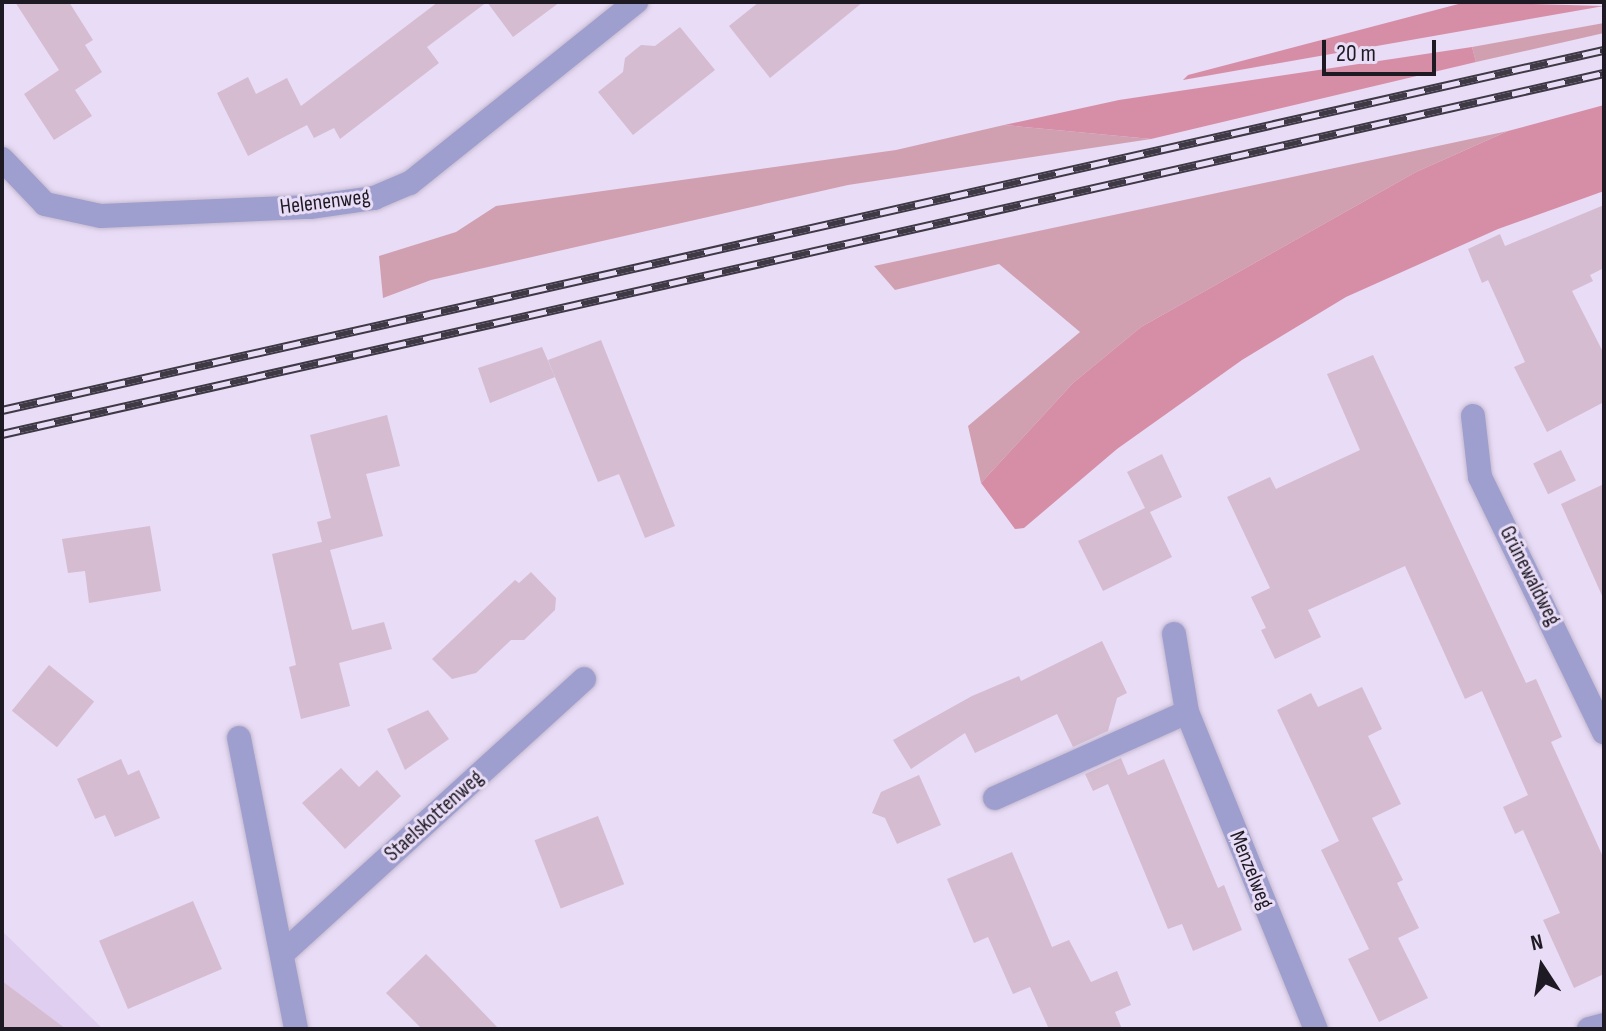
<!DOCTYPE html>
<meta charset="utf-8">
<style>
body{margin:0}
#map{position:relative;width:1606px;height:1031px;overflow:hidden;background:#e9dcf6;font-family:"Sofia Sans Condensed",sans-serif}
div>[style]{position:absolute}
.built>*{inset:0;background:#dfceef}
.green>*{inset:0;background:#d0a0b0}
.forest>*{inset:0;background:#d68ea7}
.building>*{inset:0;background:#d5bcd0;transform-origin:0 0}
.roads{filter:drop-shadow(0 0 2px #c4b9d0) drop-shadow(0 0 2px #c4b9d0)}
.minor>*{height:24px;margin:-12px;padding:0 12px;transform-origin:12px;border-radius:12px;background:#9e9fce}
.rail>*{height:9px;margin-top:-4.5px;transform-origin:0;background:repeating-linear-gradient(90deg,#e9dcf6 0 18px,#3e3945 0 36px);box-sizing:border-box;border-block:2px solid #3e3945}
span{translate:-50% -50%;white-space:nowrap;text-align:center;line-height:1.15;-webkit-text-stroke:6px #e9dcf6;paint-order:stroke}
.street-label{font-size:22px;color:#1e1a23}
.frame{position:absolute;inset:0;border:4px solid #1e1a23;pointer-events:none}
.north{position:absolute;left:1502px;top:927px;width:80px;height:80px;-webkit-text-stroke:6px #e9dcf6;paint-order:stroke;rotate:348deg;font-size:22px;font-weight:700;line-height:32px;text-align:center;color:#1e1a23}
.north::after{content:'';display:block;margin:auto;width:28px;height:36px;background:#1e1a23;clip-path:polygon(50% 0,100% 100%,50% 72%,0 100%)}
.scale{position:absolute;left:1322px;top:40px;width:114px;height:36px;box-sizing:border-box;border:4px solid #1e1a23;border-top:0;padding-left:10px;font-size:24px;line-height:28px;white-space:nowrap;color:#1e1a23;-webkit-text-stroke:6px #e9dcf6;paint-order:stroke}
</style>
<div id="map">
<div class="built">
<div style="clip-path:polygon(2px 931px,103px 1029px,2px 1029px)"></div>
</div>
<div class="green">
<div style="clip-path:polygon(1604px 23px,1604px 33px,1476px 62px,1472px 47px)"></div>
<div style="clip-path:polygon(1004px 125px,1151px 139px,848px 185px,431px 280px,383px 298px,379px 256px,456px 232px,496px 206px,896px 150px)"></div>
<div style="clip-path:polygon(1508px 131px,1416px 172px,1141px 327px,1073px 383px,981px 483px,968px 426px,1080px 332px,999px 264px,895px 290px,874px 266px)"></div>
</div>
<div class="forest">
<div style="clip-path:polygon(1466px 2px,1604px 6px,1183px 80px,1188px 75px)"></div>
<div style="clip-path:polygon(1472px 47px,1476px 62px,1151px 139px,1004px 125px,1119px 100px)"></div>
<div style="clip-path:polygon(1604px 105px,1604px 191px,1498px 229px,1346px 297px,1242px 360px,1117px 449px,1024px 528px,1015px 529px,981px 483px,1073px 383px,1141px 327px,1416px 172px,1508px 131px)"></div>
</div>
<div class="building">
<div style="clip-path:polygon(15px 2px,69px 2px,93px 40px,85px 45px,102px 72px,75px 90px,92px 116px,54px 140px,24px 94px,59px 70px)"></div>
<div style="clip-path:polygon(438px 2px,560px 2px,513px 37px,487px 2px,427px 47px,439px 63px,340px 139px,334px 128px,314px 138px,307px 125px,248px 156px,217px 93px,248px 77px,256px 94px,287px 78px,301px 106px)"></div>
<div style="clip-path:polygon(759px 2px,863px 2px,770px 78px,729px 26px)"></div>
<div style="clip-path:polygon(680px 27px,715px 70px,633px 135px,598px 92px,623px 72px,625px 58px,641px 45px,655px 46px)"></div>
<div style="clip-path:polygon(1604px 205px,1604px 268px,1590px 275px,1593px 281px,1572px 291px,1604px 354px,1604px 402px,1547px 432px,1514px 367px,1525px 362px,1488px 280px,1482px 283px,1468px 249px,1500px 234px,1505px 246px)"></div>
<div style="clip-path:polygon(601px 340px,675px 526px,645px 538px,619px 474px,598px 482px,548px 360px)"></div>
<div style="clip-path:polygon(542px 347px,555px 377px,490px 403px,478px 368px)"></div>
<div style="clip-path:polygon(1373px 355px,1526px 683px,1536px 679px,1562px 737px,1551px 742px,1604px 859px,1604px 974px,1574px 988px,1543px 920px,1560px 913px,1523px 830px,1515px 834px,1503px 807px,1528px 795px,1482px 691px,1465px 699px,1405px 566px,1308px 610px,1321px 637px,1275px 659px,1261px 630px,1266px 628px,1251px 597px,1270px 588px,1227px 497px,1270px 477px,1276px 489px,1360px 450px,1327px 374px)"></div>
<div style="clip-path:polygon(387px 415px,400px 466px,366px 474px,383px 536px,330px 550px,352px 630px,384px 622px,392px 649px,339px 663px,350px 706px,301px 719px,289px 667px,296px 665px,272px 554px,322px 542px,317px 522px,331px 518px,310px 435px)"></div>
<div style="left:1561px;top:450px;width:34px;height:31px;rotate:64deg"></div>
<div style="clip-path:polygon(1162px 454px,1182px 497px,1150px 512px,1172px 557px,1103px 591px,1078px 541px,1145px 508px,1127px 472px)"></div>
<div style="clip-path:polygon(1604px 484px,1604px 600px,1561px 504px)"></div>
<div style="clip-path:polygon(150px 526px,161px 591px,89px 603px,85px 571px,68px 573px,62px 539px)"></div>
<div style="clip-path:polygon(531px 572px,556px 598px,555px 610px,524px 640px,511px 640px,476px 673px,452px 679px,432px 659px,515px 580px,519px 583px)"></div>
<div style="clip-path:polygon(1102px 641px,1127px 693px,1117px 698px,1108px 731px,1073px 747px,1057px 714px,975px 753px,965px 733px,911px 769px,893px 740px,972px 696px,1019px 676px,1021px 681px)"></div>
<div style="left:49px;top:665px;width:58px;height:59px;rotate:39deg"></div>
<div style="clip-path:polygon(1362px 687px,1382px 729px,1368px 736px,1401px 804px,1372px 818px,1403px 880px,1397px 883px,1419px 928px,1398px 938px,1428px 998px,1379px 1022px,1348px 959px,1369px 949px,1321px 850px,1339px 841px,1277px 710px,1311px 693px,1318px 707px)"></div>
<div style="clip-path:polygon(428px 710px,449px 739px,405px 770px,387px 729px)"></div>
<div style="clip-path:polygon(1121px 758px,1128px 775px,1164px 759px,1218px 888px,1224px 885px,1242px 930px,1193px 951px,1182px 924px,1168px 929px,1108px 784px,1093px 791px,1085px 774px)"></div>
<div style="clip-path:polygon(121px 759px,128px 775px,139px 770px,160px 818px,115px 837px,105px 815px,95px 819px,77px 779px)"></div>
<div style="clip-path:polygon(341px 768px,359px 787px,377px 770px,401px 796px,345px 849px,302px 803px)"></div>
<div style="clip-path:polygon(919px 775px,941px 825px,897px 844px,885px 818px,872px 813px,881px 792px)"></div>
<div style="left:598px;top:816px;width:73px;height:68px;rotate:69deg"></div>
<div style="clip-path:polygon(1012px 852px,1052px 947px,1069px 940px,1091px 982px,1117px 971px,1131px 1005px,1115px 1012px,1122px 1029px,1049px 1029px,1030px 987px,1013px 994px,988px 937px,974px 943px,947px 879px)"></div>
<div style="left:193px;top:901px;width:74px;height:102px;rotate:67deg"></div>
<div style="clip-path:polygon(426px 954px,446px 974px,499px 1029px,422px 1029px,386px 993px)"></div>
<div style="clip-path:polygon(2px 981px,66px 1029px,2px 1029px)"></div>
</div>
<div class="roads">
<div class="minor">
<div style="left:2px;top:159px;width:62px;rotate:46.3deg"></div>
<div style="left:45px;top:204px;width:57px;rotate:12.1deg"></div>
<div style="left:101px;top:216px;width:209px;rotate:-2.5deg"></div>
<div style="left:310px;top:207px;width:65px;rotate:-8deg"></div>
<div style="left:374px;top:198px;width:39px;rotate:-23deg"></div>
<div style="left:410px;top:183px;width:290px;rotate:-38.7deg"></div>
<div style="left:1473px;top:416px;width:61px;rotate:83.5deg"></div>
<div style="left:1480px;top:477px;width:284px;rotate:64.1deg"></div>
<div style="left:1174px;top:634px;width:79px;rotate:80.5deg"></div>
<div style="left:1187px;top:712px;width:342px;rotate:67.9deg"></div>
<div style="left:239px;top:738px;width:297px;rotate:78.9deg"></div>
<div style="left:995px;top:798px;width:210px;rotate:-24.1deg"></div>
<div style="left:283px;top:953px;width:407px;rotate:-42.3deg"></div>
<div style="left:1589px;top:1029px;width:16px;rotate:-15deg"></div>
</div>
</div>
<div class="rail">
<div style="left:2px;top:410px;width:1642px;rotate:-12.67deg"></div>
<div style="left:2px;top:434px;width:1642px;rotate:-12.7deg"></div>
</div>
<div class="street-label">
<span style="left:325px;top:202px;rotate:-7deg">Helenenweg</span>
<span style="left:1530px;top:576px;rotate:63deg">Grünewaldweg</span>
<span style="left:434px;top:816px;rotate:-42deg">Staelskottenweg</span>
<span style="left:1251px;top:870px;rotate:68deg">Menzelweg</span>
</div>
<div class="frame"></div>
<div class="north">N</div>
<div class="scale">20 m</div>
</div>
